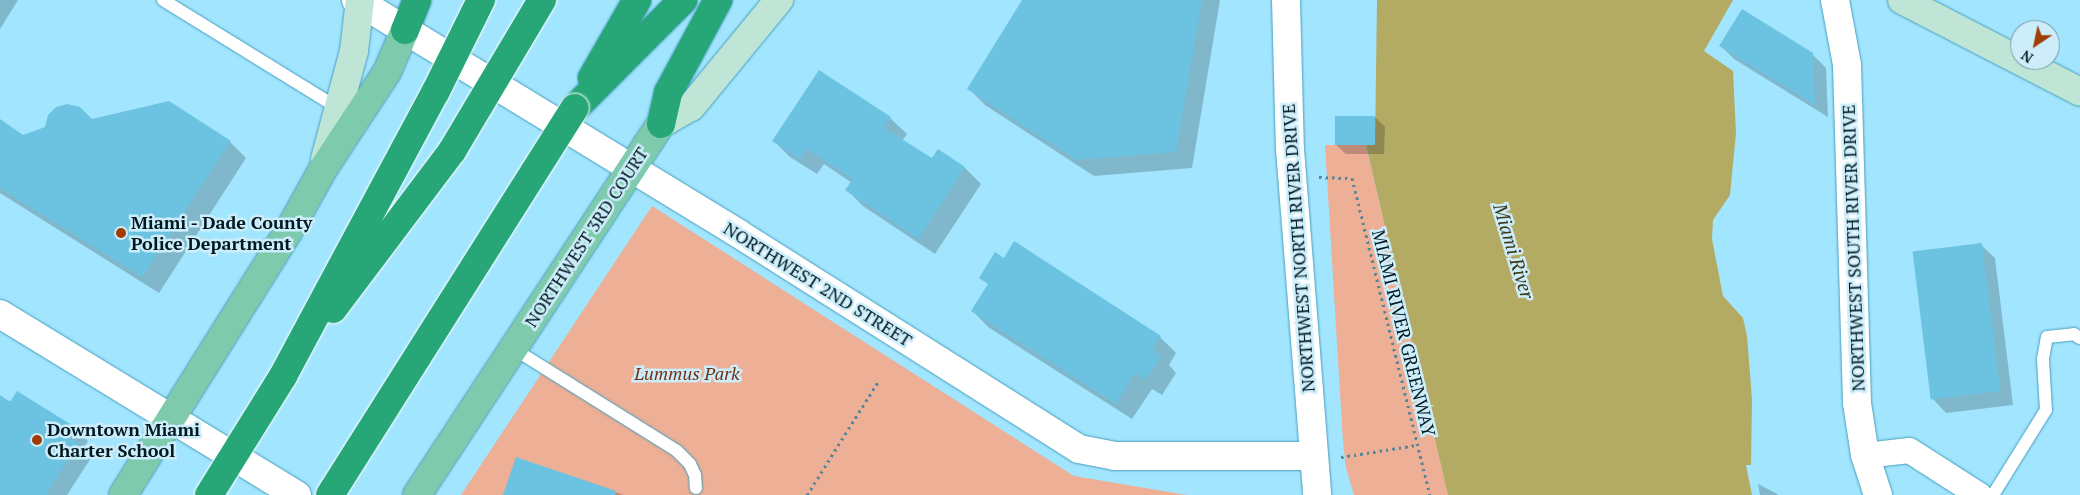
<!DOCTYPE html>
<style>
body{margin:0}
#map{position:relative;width:2080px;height:495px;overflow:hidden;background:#a2e5fe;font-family:"PT Serif",serif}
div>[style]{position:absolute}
.green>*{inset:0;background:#edaf96}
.water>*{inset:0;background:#b3ab64}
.shadow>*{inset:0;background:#0003}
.building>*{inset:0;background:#6cc3e1;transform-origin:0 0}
.path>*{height:3px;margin-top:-1.5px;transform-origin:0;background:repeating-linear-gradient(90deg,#578698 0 2.5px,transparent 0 6.5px)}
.roads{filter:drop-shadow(0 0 1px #479fbd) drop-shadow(0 0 1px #479fbd)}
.service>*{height:12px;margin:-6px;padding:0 6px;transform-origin:6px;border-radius:6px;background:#fff}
.minor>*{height:25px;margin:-12.5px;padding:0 12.5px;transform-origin:12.5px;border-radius:12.5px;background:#fff}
.tertiary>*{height:28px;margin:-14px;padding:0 14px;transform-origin:14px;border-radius:14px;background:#fff}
.secondary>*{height:28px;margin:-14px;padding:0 14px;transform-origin:14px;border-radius:14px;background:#bee5d6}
.primary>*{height:28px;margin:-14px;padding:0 14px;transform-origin:14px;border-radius:14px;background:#7dcaad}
.motorway>*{height:28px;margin:-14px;padding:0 14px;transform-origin:14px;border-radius:14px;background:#27a777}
.bridges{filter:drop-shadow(0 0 1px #fff) drop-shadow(0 0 1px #fff)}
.motorway-bridge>*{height:28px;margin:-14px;padding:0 14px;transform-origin:14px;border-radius:14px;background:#27a777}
.dots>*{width:14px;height:14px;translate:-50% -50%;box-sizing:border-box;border:2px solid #ccedf9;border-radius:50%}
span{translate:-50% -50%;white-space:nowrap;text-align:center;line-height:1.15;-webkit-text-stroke:5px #ccedf9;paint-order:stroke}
.poi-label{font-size:18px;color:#001821;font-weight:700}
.left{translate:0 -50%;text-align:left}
.street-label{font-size:18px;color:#001821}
.park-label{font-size:18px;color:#713115;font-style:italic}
.water-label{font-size:19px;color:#3c3818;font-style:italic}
.north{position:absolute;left:2010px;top:20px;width:50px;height:50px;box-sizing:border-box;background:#ccedf9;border:1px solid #7a98a3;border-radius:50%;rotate:214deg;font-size:14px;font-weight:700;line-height:20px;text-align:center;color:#001821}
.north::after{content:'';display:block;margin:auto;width:18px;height:22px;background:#a03c04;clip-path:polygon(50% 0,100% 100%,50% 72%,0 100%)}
</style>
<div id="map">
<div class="green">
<div style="clip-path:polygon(1325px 145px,1366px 145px,1448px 495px,1354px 495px,1346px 468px,1343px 442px)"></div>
<div style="clip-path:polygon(652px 206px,1074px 476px,1187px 495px,461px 495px)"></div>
</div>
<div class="water">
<div style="clip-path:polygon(1377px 0,1733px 0,1704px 51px,1733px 71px,1736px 133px,1730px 195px,1713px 220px,1712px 239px,1723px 296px,1743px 318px,1747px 336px,1752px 399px,1751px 465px,1746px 465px,1752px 495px,1448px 495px,1366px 145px,1375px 145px)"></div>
</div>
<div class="shadow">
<div style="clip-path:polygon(0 0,18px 0,0 29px)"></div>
<div style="clip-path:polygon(1024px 0,1220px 0,1192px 168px,1094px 176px,985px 105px,969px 89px)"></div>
<div style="clip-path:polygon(1720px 45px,1812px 54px,1826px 68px,1828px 117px,1734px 59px)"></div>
<div style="clip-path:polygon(1375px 117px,1385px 127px,1384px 154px,1346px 154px,1336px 145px)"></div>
<div style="clip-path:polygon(890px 118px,907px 134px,902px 141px,932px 160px,938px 151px,965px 168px,981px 184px,935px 254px,863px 206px,847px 190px,852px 183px,824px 164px,817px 174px,790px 157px,774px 141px)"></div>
<div style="clip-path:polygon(0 120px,23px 136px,91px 120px,230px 142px,246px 158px,159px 293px,0 193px)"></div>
<div style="clip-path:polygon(1981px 245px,1995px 258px,2013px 405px,1946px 413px,1933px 399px)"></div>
<div style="clip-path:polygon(981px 277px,1160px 337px,1176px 353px,1169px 365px,1176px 373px,1162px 395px,1152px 389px,1132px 419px,988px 327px,972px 310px,989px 285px)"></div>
<div style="clip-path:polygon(0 397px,74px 428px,88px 441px,83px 449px,91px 458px,67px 495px,0 495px)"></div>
<div style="clip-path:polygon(516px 459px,624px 495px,504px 495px)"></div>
<div style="clip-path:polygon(1758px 484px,1779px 495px,1760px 495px)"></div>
</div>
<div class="building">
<div style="clip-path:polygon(1022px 0,1202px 0,1176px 152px,1077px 160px,967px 89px)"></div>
<div style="clip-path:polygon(1742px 9px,1813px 53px,1815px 105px,1719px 46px)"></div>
<div style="clip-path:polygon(819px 70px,891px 117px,884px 128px,932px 158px,938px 149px,965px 167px,919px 239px,845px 190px,853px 179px,807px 149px,800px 159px,772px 141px)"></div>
<div style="clip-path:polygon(169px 101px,231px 141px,142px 277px,0 188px,0 119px,23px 135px,45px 127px,48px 115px,56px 107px,67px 104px,80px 107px,92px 119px)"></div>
<div style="left:1335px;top:116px;width:40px;height:29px"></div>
<div style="clip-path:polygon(1014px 241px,1161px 336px,1152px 350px,1161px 356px,1146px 380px,1135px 373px,1116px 404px,971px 311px,988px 284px,979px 278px,995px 252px,1004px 258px)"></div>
<div style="left:1982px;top:243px;width:149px;height:70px;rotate:83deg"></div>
<div style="clip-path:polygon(17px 391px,75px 427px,68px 437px,78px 443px,46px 495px,0 495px,0 395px,10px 402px)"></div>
<div style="clip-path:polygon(516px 457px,616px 491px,615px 495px,503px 495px)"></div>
</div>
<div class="path">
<div style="left:1319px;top:177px;width:33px;rotate:2deg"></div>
<div style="left:1352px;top:178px;width:326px;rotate:76.2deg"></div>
<div style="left:1341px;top:457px;width:77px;rotate:-9deg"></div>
<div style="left:807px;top:495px;width:133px;rotate:-57.9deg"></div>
</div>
<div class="roads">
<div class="service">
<div style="left:163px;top:0;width:209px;rotate:31.7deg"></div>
<div style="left:514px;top:349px;width:192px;rotate:32deg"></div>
<div style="left:677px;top:451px;width:18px;rotate:45deg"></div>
<div style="left:690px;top:464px;width:12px;rotate:66deg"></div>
<div style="left:695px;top:475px;width:13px;rotate:86deg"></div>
<div style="left:1993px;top:495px;width:100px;rotate:-58.1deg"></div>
<div style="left:2046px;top:410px;width:51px;rotate:-93.4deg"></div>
<div style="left:2043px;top:359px;width:22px;rotate:-80deg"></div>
<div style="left:2047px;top:337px;width:27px;rotate:-6deg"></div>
<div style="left:2074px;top:334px;width:7px;rotate:34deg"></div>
</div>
<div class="minor">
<div style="left:1865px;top:455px;width:44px;rotate:-6.5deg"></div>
<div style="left:1909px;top:450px;width:83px;rotate:32.7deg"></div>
</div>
<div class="tertiary">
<div style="left:356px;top:0;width:449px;rotate:31.4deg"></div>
<div style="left:739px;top:234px;width:402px;rotate:32.3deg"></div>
<div style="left:1079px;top:449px;width:37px;rotate:11deg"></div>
<div style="left:1115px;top:456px;width:197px"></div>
<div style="left:1286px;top:0;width:149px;rotate:88.5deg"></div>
<div style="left:1290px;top:149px;width:347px;rotate:85.5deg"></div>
<div style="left:1835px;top:0;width:66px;rotate:79.5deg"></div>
<div style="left:1847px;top:65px;width:338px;rotate:88.3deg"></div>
<div style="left:1857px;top:403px;width:53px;rotate:81.3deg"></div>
<div style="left:1865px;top:455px;width:42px;rotate:72deg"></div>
<div style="left:0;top:314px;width:348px;rotate:31.4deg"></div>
</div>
<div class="secondary">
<div style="left:1902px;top:0;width:200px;rotate:27.3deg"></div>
<div style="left:661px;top:124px;width:34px;rotate:-30deg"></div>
<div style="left:691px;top:107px;width:139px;rotate:-50.6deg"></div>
<div style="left:325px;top:159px;width:112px;rotate:-75deg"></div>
<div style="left:354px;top:51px;width:51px;rotate:-83.3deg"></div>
</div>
<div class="primary">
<div style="left:123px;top:495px;width:310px;rotate:-57.9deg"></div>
<div style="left:288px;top:232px;width:72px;rotate:-60.9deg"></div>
<div style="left:323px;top:169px;width:116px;rotate:-56.6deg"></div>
<div style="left:387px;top:72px;width:46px;rotate:-66.8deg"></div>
<div style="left:417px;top:495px;width:444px;rotate:-56.7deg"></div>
</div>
<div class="motorway">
<div style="left:405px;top:30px;width:32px;rotate:-68deg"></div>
<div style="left:592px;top:78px;width:90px;rotate:-60deg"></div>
<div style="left:575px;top:108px;width:153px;rotate:-45deg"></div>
<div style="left:661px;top:124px;width:32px;rotate:-77deg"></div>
<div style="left:668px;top:93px;width:106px;rotate:-61.7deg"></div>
</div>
</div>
<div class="bridges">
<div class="motorway-bridge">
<div style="left:333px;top:309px;width:198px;rotate:-53deg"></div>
<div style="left:452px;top:151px;width:176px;rotate:-59.2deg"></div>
<div style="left:209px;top:495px;width:140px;rotate:-58.1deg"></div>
<div style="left:283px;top:376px;width:323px;rotate:-61.8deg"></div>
<div style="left:436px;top:91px;width:102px;rotate:-63.7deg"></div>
<div style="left:330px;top:495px;width:458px;rotate:-57.7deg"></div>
</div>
</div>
<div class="dots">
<div style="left:121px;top:233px;background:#a03c04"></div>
<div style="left:37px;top:440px;background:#a03c04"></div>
</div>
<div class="poi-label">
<span class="left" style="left:131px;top:233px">Miami - Dade County<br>Police Department</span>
<span class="left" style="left:47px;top:440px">Downtown Miami<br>Charter School</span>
</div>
<div class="street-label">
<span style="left:586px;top:237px;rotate:-57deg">NORTHWEST 3RD COURT</span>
<span style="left:1298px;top:248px;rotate:-94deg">NORTHWEST NORTH RIVER DRIVE</span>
<span style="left:1853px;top:248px;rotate:-92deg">NORTHWEST SOUTH RIVER DRIVE</span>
<span style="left:818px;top:284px;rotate:32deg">NORTHWEST 2ND STREET</span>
<span style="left:1404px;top:333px;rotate:76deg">MIAMI RIVER GREENWAY</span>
</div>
<div class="park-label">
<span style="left:687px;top:373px">Lummus Park</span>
</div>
<div class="water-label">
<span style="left:1514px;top:251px;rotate:73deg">Miami River</span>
</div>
<div class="north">N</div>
</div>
